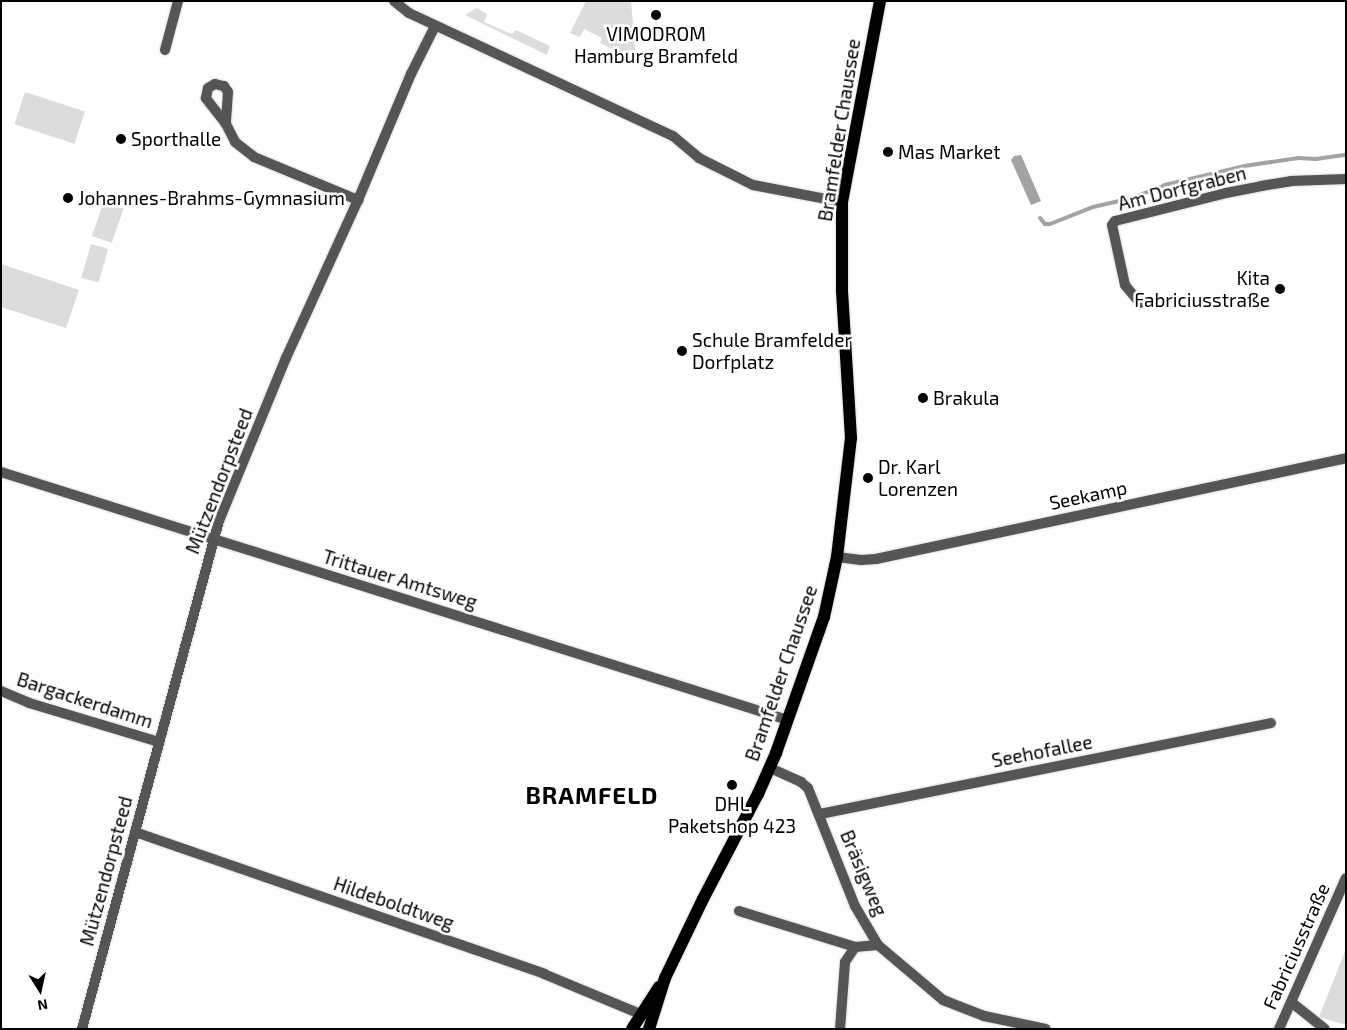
<!DOCTYPE html>
<meta charset="utf-8">
<style>
body{margin:0}
#map{position:relative;width:1347px;height:1030px;overflow:hidden;background:#fff;font-family:"Exo 2",sans-serif}
div>[style]{position:absolute}
.green>*{inset:0;background:#dcdcdc;transform-origin:0 0}
.water>*{inset:0;background:#a3a3a3}
.stream>*{height:4px;margin:-2px;padding:0 2px;transform-origin:2px;border-radius:2px;background:#a3a3a3}
.roads{filter:drop-shadow(0 0 1px #dbdbdb) drop-shadow(0 0 1px #dbdbdb)}
.minor>*{height:10px;margin:-5px;padding:0 5px;transform-origin:5px;border-radius:5px;background:#555}
.tertiary>*{height:10px;margin:-5px;padding:0 5px;transform-origin:5px;border-radius:5px;background:#555}
.primary>*{height:12px;margin:-6px;padding:0 6px;transform-origin:6px;border-radius:6px;background:#000}
.dots>*{width:14px;height:14px;translate:-50% -50%;box-sizing:border-box;border:2px solid #fff;border-radius:50%}
span{translate:-50% -50%;white-space:nowrap;text-align:center;line-height:1.15;-webkit-text-stroke:5px #fff;paint-order:stroke}
.poi-label{font-size:19px;color:#000}
.left{translate:0 -50%;text-align:left}
.right{translate:-100% -50%;text-align:right}
.street-label{font-size:19px;color:#000}
.district-label{font-size:24px;color:#000;font-weight:700;letter-spacing:1px}
.frame{position:absolute;inset:0;border:2px solid #000;pointer-events:none}
.north{position:absolute;left:15px;top:965px;width:50px;height:50px;-webkit-text-stroke:4px #fff;paint-order:stroke;rotate:170deg;font-size:14px;font-weight:700;line-height:20px;text-align:center;color:#000}
.north::after{content:'';display:block;margin:auto;width:18px;height:22px;background:#000;clip-path:polygon(50% 0,100% 100%,50% 72%,0 100%)}
</style>
<div id="map">
<div class="green">
<div style="clip-path:polygon(586px 1px,631px 1px,636px 60px,600px 43px,602px 38px,584px 29px,580px 37px,570px 33px)"></div>
<div style="clip-path:polygon(477px 8px,487px 14px,484px 22px,512px 34px,516px 30px,550px 46px,547px 55px,465px 15px)"></div>
<div style="left:25px;top:92px;width:63px;height:34px;rotate:18deg"></div>
<div style="left:104px;top:201px;width:21px;height:37px;rotate:19deg"></div>
<div style="left:91px;top:244px;width:18px;height:35px;rotate:16deg"></div>
<div style="clip-path:polygon(1px 264px,79px 290px,66px 328px,1px 307px)"></div>
<div style="clip-path:polygon(1346px 949px,1346px 1025px,1319px 1017px)"></div>
</div>
<div class="water">
<div style="clip-path:polygon(1021px 155px,1041px 201px,1031px 205px,1011px 160px,1014px 156px)"></div>
</div>
<div class="stream">
<div style="left:1040px;top:218px;width:8px;rotate:50deg"></div>
<div style="left:1045px;top:224px;width:5px"></div>
<div style="left:1050px;top:224px;width:46px;rotate:-21.6deg"></div>
<div style="left:1093px;top:207px;width:37px;rotate:-13deg"></div>
<div style="left:1129px;top:199px;width:39px;rotate:-21deg"></div>
<div style="left:1165px;top:185px;width:81px;rotate:-13.5deg"></div>
<div style="left:1244px;top:166px;width:55px;rotate:-8.4deg"></div>
<div style="left:1298px;top:158px;width:18px;rotate:3deg"></div>
<div style="left:1316px;top:159px;width:30px;rotate:-8deg"></div>
</div>
<div class="roads">
<div class="minor">
<div style="left:165px;top:50px;width:51px;rotate:-75.1deg"></div>
<div style="left:226px;top:124px;width:33px;rotate:-128deg"></div>
<div style="left:206px;top:98px;width:10px;rotate:-79deg"></div>
<div style="left:208px;top:88px;width:8px;rotate:-30deg"></div>
<div style="left:215px;top:84px;width:9px;rotate:13deg"></div>
<div style="left:224px;top:86px;width:7px;rotate:56deg"></div>
<div style="left:228px;top:92px;width:32px;rotate:94deg"></div>
<div style="left:226px;top:124px;width:20px;rotate:63deg"></div>
<div style="left:235px;top:142px;width:24px;rotate:38deg"></div>
<div style="left:254px;top:157px;width:113px;rotate:22.5deg"></div>
<div style="left:1140px;top:303px;width:23px;rotate:-130deg"></div>
<div style="left:1125px;top:285px;width:61px;rotate:-102.2deg"></div>
<div style="left:1112px;top:225px;width:5px;rotate:-53deg"></div>
<div style="left:1115px;top:221px;width:114px;rotate:-14.2deg"></div>
<div style="left:1226px;top:193px;width:36px;rotate:-11deg"></div>
<div style="left:1261px;top:186px;width:30px;rotate:-9deg"></div>
<div style="left:1291px;top:181px;width:55px;rotate:-2.1deg"></div>
<div style="left:1px;top:472px;width:825px;rotate:17.49deg"></div>
<div style="left:837px;top:557px;width:24px;rotate:7deg"></div>
<div style="left:861px;top:560px;width:15px;rotate:-4deg"></div>
<div style="left:876px;top:559px;width:481px;rotate:-12.1deg"></div>
<div style="left:1px;top:691px;width:30px;rotate:23deg"></div>
<div style="left:29px;top:703px;width:136px;rotate:16.7deg"></div>
<div style="left:770px;top:768px;width:34px;rotate:24deg"></div>
<div style="left:801px;top:782px;width:9px;rotate:41deg"></div>
<div style="left:808px;top:788px;width:127px;rotate:68.3deg"></div>
<div style="left:855px;top:906px;width:45px;rotate:59.5deg"></div>
<div style="left:878px;top:945px;width:85px;rotate:40.2deg"></div>
<div style="left:943px;top:1000px;width:44px;rotate:21.3deg"></div>
<div style="left:984px;top:1016px;width:63px;rotate:11.8deg"></div>
<div style="left:820px;top:814px;width:460px;rotate:-11.4deg"></div>
<div style="left:135px;top:832px;width:433px;rotate:19.1deg"></div>
<div style="left:544px;top:974px;width:104px;rotate:22.6deg"></div>
<div style="left:739px;top:911px;width:121px;rotate:17.2deg"></div>
<div style="left:1291px;top:1002px;width:43px;rotate:38.5deg"></div>
<div style="left:82px;top:1029px;width:526px;rotate:-74.91deg"></div>
<div style="left:219px;top:521px;width:176px;rotate:-67.7deg"></div>
<div style="left:286px;top:358px;width:174px;rotate:-65.5deg"></div>
<div style="left:358px;top:200px;width:137px;rotate:-67.2deg"></div>
<div style="left:411px;top:74px;width:54px;rotate:-63.4deg"></div>
<div style="left:840px;top:1029px;width:67px;rotate:-85.7deg"></div>
<div style="left:845px;top:962px;width:18px;rotate:-56deg"></div>
<div style="left:855px;top:947px;width:23px;rotate:-5deg"></div>
<div style="left:1279px;top:1029px;width:165px;rotate:-66.1deg"></div>
</div>
<div class="tertiary">
<div style="left:394px;top:1px;width:19px;rotate:39deg"></div>
<div style="left:409px;top:13px;width:291px;rotate:25deg"></div>
<div style="left:673px;top:136px;width:34px;rotate:40deg"></div>
<div style="left:699px;top:158px;width:60px;rotate:26.6deg"></div>
<div style="left:753px;top:185px;width:91px;rotate:10.8deg"></div>
</div>
<div class="primary">
<div style="left:632px;top:1029px;width:50px;rotate:-57.3deg"></div>
<div style="left:649px;top:1029px;width:53px;rotate:-72.6deg"></div>
<div style="left:665px;top:978px;width:88px;rotate:-64.3deg"></div>
<div style="left:703px;top:899px;width:119px;rotate:-62.4deg"></div>
<div style="left:758px;top:794px;width:45px;rotate:-66.3deg"></div>
<div style="left:776px;top:753px;width:144px;rotate:-70.6deg"></div>
<div style="left:824px;top:617px;width:61px;rotate:-77.8deg"></div>
<div style="left:837px;top:557px;width:120px;rotate:-83.3deg"></div>
<div style="left:851px;top:438px;width:149px;rotate:-93.5deg"></div>
<div style="left:842px;top:289px;width:87px;rotate:-90deg"></div>
<div style="left:842px;top:202px;width:205px;rotate:-79.3deg"></div>
</div>
</div>
<div class="dots">
<div style="left:656px;top:15px;background:#000"></div>
<div style="left:121px;top:139px;background:#000"></div>
<div style="left:888px;top:152px;background:#000"></div>
<div style="left:68px;top:198px;background:#000"></div>
<div style="left:1280px;top:289px;background:#000"></div>
<div style="left:682px;top:351px;background:#000"></div>
<div style="left:923px;top:398px;background:#000"></div>
<div style="left:868px;top:478px;background:#000"></div>
<div style="left:732px;top:785px;background:#000"></div>
</div>
<div class="poi-label">
<span style="left:656px;top:45px">VIMODROM<br>Hamburg Bramfeld</span>
<span class="left" style="left:131px;top:139px">Sporthalle</span>
<span class="left" style="left:898px;top:152px">Mas Market</span>
<span class="left" style="left:78px;top:198px">Johannes-Brahms-Gymnasium</span>
<span class="right" style="left:1270px;top:289px">Kita<br>Fabriciusstraße</span>
<span class="left" style="left:692px;top:351px">Schule Bramfelder<br>Dorfplatz</span>
<span class="left" style="left:933px;top:398px">Brakula</span>
<span class="left" style="left:878px;top:478px">Dr. Karl<br>Lorenzen</span>
<span style="left:732px;top:815px">DHL<br>Paketshop 423</span>
</div>
<div class="street-label">
<span style="left:839px;top:130px;rotate:-81deg">Bramfelder Chaussee</span>
<span style="left:1182px;top:188px;rotate:-14deg">Am Dorfgraben</span>
<span style="left:219px;top:481px;rotate:-69deg">Mützendorpsteed</span>
<span style="left:1088px;top:495px;rotate:-12deg">Seekamp</span>
<span style="left:400px;top:579px;rotate:17deg">Trittauer Amtsweg</span>
<span style="left:781px;top:673px;rotate:-71deg">Bramfelder Chaussee</span>
<span style="left:85px;top:700px;rotate:18deg">Bargackerdamm</span>
<span style="left:1042px;top:751px;rotate:-11deg">Seehofallee</span>
<span style="left:106px;top:871px;rotate:-75deg">Mützendorpsteed</span>
<span style="left:864px;top:873px;rotate:67deg">Bräsigweg</span>
<span style="left:394px;top:903px;rotate:19deg">Hildeboldtweg</span>
<span style="left:1296px;top:946px;rotate:-66deg">Fabriciusstraße</span>
</div>
<div class="district-label">
<span style="left:592px;top:795px">BRAMFELD</span>
</div>
<div class="frame"></div>
<div class="north">N</div>
</div>
